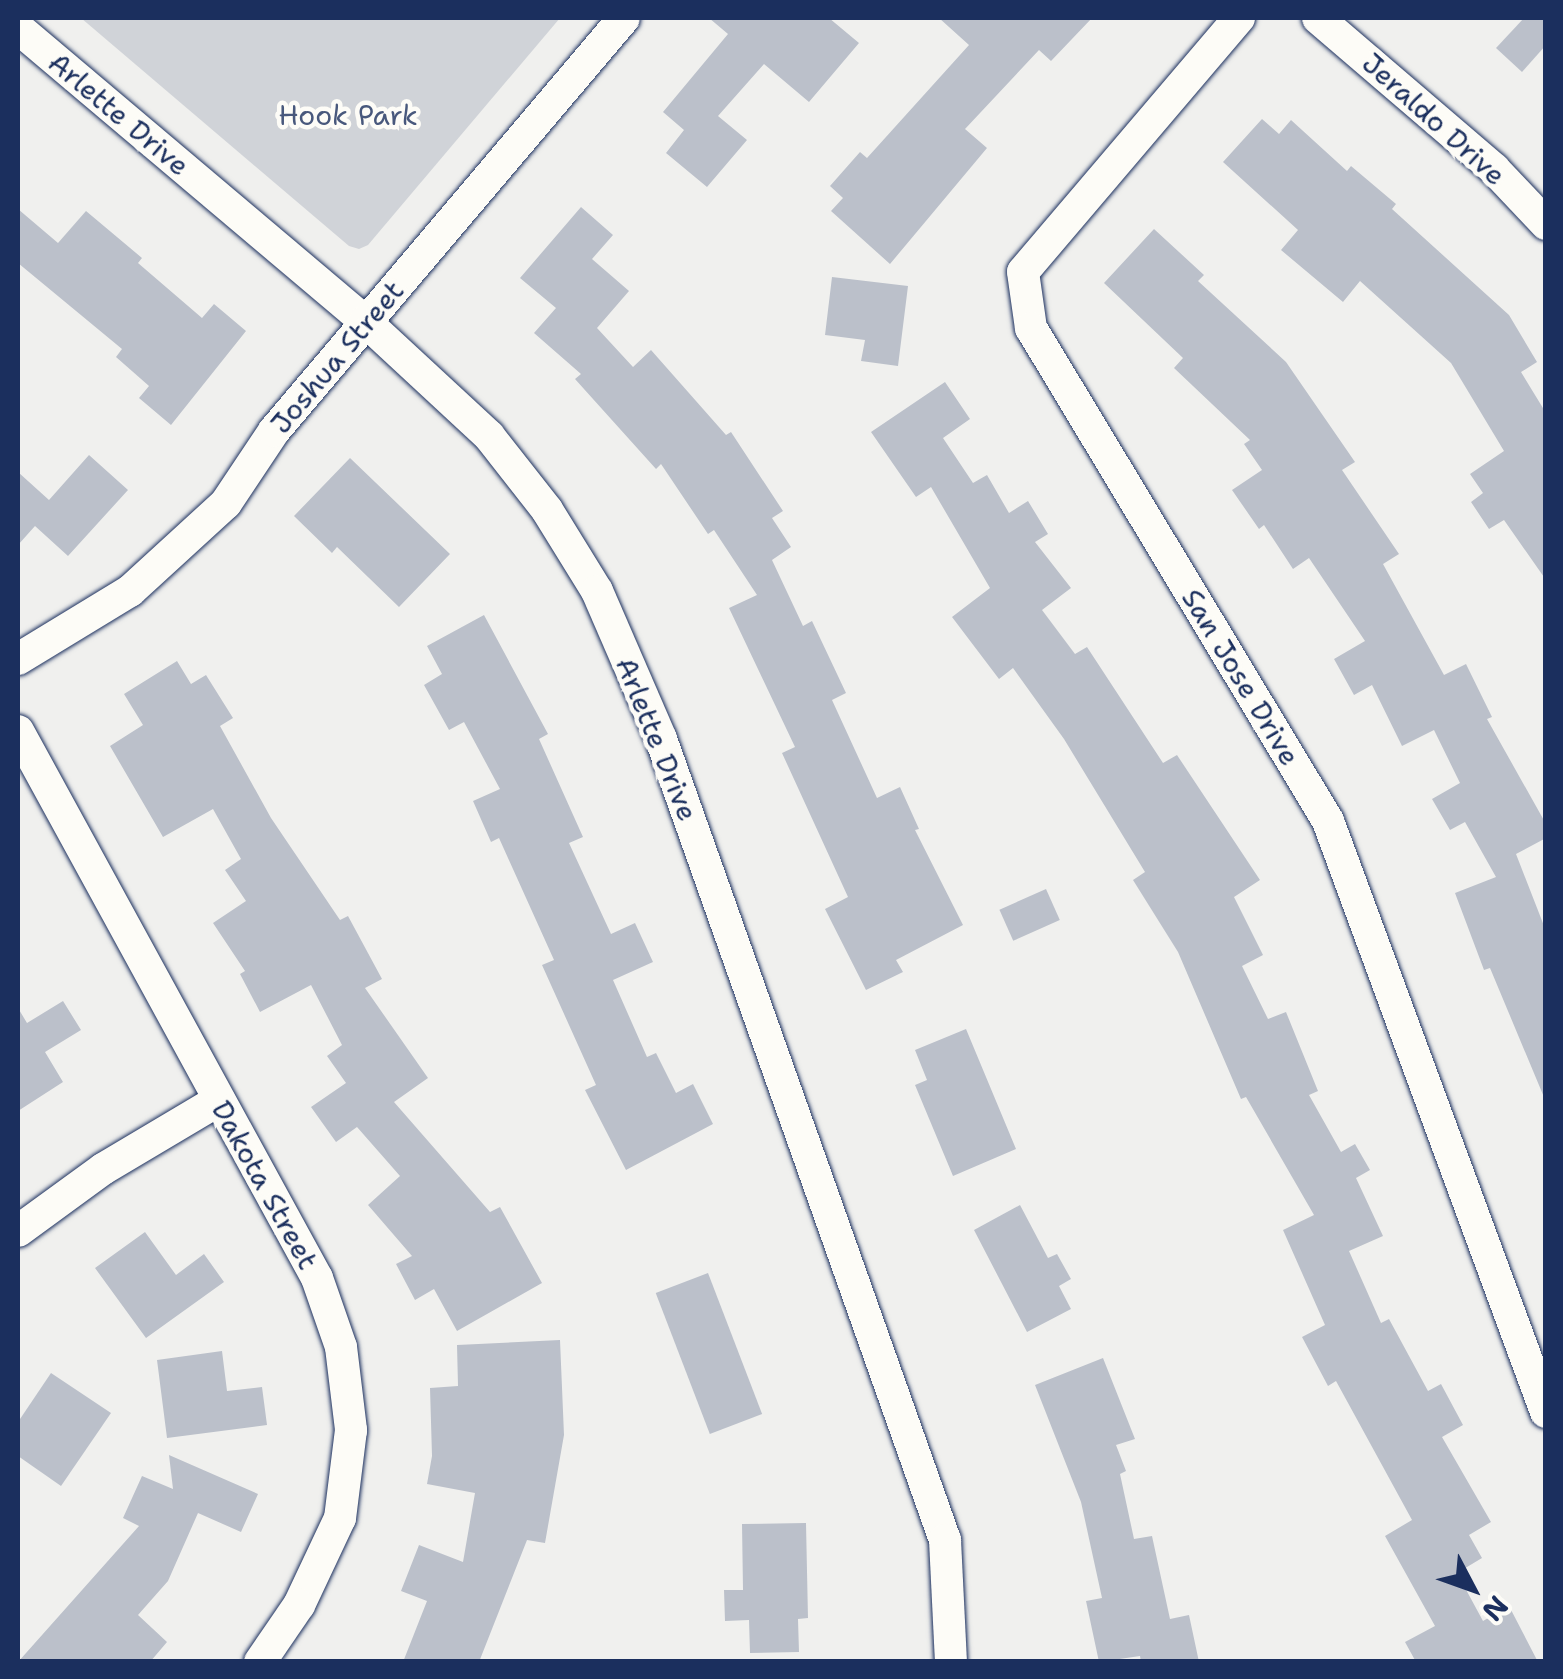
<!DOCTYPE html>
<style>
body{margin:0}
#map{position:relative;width:1563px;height:1679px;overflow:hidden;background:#f0f0ee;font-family:"Shantell Sans",sans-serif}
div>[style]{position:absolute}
.green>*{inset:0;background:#d0d3d8}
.building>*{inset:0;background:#bbc0ca;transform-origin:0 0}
.roads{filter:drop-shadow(0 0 2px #1b2f5e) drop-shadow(0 0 2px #1b2f5e)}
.street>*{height:32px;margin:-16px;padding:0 16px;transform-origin:16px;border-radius:16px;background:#fdfcf7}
span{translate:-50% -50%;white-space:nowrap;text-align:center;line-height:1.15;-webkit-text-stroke:9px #fdfcf7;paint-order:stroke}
.street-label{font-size:28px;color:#1b2f5e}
.park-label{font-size:28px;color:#48587c}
.frame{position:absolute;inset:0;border:20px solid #1b2f5e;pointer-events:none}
.north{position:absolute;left:1423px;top:1539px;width:100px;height:100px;-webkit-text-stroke:8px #fdfcf7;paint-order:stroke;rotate:131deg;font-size:28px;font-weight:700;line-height:40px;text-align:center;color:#1b2f5e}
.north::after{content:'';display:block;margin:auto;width:35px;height:45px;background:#1b2f5e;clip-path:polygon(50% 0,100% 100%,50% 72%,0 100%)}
</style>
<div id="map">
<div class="green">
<div style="clip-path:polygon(81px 18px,560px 18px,368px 245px,359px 249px,349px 246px)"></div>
</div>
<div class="building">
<div style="clip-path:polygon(709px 18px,829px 18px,859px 43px,809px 102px,764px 64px,718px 116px,747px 140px,707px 187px,666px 153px,684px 130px,663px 112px,728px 34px)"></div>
<div style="clip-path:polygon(939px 18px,1092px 18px,1051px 61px,1039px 50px,965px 129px,987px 148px,890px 264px,831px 211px,843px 198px,830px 186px,860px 152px,867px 158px,969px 45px)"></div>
<div style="clip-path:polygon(1524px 18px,1546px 18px,1546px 45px,1522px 72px,1496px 48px)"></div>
<div style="clip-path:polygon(1262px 119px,1279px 134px,1291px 120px,1347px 171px,1351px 166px,1396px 204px,1392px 209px,1509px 315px,1537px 362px,1521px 372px,1546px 413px,1546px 580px,1504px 520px,1489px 529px,1471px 502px,1483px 493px,1470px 474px,1504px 451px,1451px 363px,1360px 281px,1343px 302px,1281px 250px,1298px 230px,1223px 162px)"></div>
<div style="clip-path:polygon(581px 207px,613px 235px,592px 259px,629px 291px,597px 328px,633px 367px,651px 350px,726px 435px,731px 432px,783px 511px,772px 518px,791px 547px,772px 560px,803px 626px,812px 621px,846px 693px,832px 700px,877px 798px,900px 787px,919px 829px,915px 830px,963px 925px,896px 960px,903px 972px,866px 990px,825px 909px,848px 897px,782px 753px,795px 747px,729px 608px,757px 595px,714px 530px,708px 534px,661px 464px,656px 469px,575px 379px,581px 374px,534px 333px,556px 308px,520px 278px)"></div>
<div style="clip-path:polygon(18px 209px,58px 243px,86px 211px,142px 258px,138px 263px,202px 318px,214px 304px,246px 331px,171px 425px,139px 398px,149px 386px,116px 357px,122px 349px,18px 263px)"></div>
<div style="clip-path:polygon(1154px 229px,1204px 275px,1198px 281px,1286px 362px,1355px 462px,1342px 470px,1399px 554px,1383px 564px,1444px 675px,1466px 664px,1492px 717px,1487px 719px,1546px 824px,1546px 838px,1516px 854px,1546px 931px,1546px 1102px,1490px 968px,1484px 970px,1455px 893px,1496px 877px,1465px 822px,1450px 830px,1432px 799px,1460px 783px,1434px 730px,1402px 746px,1372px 685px,1354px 695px,1334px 659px,1365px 641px,1309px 558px,1293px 569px,1264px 525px,1259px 529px,1232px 490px,1262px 470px,1244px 444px,1250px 440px,1174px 368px,1183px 358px,1104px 283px)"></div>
<div style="clip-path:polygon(832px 277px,908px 286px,898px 366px,861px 361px,865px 340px,825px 335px)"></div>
<div style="clip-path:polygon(945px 382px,970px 419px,943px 438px,973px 483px,987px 475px,1009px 513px,1028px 501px,1048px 534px,1035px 542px,1071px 588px,1042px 610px,1075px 654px,1087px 647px,1163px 763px,1177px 755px,1260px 880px,1234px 897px,1263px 955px,1242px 966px,1268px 1019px,1286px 1012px,1318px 1091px,1309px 1095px,1341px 1152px,1355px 1144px,1370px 1170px,1356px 1178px,1383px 1236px,1349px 1251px,1381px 1323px,1389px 1319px,1428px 1391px,1441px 1384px,1463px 1425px,1442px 1437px,1491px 1522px,1469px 1535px,1482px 1558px,1457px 1573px,1483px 1621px,1509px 1606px,1538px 1662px,1416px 1662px,1405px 1642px,1435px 1626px,1385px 1536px,1412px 1520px,1336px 1381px,1328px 1386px,1302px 1337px,1325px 1325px,1283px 1230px,1314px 1215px,1246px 1097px,1241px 1099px,1178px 952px,1133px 880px,1145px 872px,1064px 739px,1013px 668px,999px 679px,952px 617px,990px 588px,931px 487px,916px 497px,871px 432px)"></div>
<div style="clip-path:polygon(89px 455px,128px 490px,68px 556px,35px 526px,18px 545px,18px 472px,49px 500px)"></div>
<div style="clip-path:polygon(350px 458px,450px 554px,399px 607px,337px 547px,332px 553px,294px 516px)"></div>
<div style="clip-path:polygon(484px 615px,548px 734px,539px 739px,583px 837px,569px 843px,611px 934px,635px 923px,653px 962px,613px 980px,647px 1057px,656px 1053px,676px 1093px,693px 1084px,713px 1124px,626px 1170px,585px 1090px,596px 1085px,542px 965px,554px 960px,499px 838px,491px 842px,473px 801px,500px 789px,464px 722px,449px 730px,424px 685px,442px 674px,427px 646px)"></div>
<div style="clip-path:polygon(177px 661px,191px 684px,206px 675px,233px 718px,220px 726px,271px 818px,340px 920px,348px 916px,382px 979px,365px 988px,428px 1078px,394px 1102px,490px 1212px,500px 1207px,542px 1283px,457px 1331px,434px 1289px,415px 1300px,396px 1264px,412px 1256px,368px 1205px,400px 1176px,357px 1127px,336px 1142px,311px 1107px,346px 1083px,327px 1056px,342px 1045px,311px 985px,260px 1012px,240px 974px,245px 971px,213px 923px,246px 901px,225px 870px,241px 859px,213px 809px,163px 837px,110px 746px,143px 725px,124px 694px)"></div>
<div style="left:1046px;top:889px;width:34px;height:51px;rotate:66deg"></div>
<div style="clip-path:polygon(63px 1001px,81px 1030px,45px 1052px,63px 1082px,18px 1111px,18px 1008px,27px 1023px)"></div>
<div style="clip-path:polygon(966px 1029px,1016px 1149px,953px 1176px,915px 1085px,927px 1080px,915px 1050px)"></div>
<div style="clip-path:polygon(1020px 1205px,1048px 1258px,1057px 1254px,1071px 1279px,1059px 1286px,1071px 1309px,1027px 1332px,974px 1230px)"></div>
<div style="clip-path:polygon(145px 1232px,176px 1275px,204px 1254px,224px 1282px,146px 1338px,95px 1268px)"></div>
<div style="left:708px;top:1273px;width:151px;height:56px;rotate:69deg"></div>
<div style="clip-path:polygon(560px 1340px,564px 1435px,545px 1543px,527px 1540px,479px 1662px,403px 1662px,427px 1601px,401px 1591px,419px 1545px,463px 1562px,475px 1493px,427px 1484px,432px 1456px,430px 1388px,458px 1386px,457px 1345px)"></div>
<div style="clip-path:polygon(222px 1351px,227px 1391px,262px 1387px,267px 1425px,167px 1438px,157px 1360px)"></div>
<div style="clip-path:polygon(1103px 1358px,1135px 1439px,1116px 1445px,1126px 1471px,1120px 1474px,1134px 1539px,1152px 1536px,1170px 1619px,1189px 1615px,1199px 1662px,1141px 1662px,1140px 1656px,1099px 1662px,1086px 1601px,1102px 1598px,1081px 1502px,1035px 1385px)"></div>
<div style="clip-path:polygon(51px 1373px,111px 1413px,61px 1486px,18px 1456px,18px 1422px)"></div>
<div style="clip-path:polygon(169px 1455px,258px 1494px,241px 1532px,198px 1513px,168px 1581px,138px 1615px,167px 1642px,150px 1662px,18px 1662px,139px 1526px,123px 1518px,142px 1476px,173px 1489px)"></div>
<div style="clip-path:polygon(806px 1523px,808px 1618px,798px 1619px,799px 1652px,750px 1653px,749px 1620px,725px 1621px,724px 1590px,743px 1590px,742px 1524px)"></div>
</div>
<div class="roads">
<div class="street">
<div style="left:1239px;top:18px;width:333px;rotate:130.4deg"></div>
<div style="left:1023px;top:272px;width:57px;rotate:81.9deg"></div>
<div style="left:1031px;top:328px;width:576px;rotate:58.93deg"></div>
<div style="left:1328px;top:821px;width:630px;rotate:69.75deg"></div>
<div style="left:1318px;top:18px;width:232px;rotate:40.6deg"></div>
<div style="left:1494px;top:169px;width:76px;rotate:46.6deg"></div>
<div style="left:18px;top:28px;width:454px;rotate:40.2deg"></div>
<div style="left:365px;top:321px;width:169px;rotate:42.8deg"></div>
<div style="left:489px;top:436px;width:94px;rotate:51.9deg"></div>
<div style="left:547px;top:510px;width:95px;rotate:58.3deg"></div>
<div style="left:597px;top:591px;width:161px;rotate:66.6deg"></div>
<div style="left:661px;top:739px;width:850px;rotate:70.48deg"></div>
<div style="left:945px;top:1540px;width:122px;rotate:87.2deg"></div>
<div style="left:18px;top:659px;width:131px;rotate:-31.3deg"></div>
<div style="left:130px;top:591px;width:130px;rotate:-42.5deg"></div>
<div style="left:226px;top:503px;width:87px;rotate:-56.3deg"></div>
<div style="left:274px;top:431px;width:541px;rotate:-49.72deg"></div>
<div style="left:18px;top:731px;width:623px;rotate:61.34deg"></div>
<div style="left:317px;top:1278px;width:73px;rotate:70.8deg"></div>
<div style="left:341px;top:1347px;width:84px;rotate:83.1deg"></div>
<div style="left:351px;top:1430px;width:89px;rotate:97.1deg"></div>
<div style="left:340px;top:1518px;width:96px;rotate:115.2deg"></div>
<div style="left:299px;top:1605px;width:69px;rotate:124.4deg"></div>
<div style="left:18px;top:1231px;width:105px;rotate:-36.1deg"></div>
<div style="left:103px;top:1169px;width:135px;rotate:-30.7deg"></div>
</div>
</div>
<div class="street-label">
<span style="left:119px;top:114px;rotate:40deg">Arlette Drive</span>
<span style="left:1434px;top:119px;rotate:42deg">Jeraldo Drive</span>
<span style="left:337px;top:357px;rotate:-50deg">Joshua Street</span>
<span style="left:1241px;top:677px;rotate:59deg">San Jose Drive</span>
<span style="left:657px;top:739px;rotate:68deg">Arlette Drive</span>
<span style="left:265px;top:1185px;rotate:61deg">Dakota Street</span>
</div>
<div class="park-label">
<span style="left:348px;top:115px">Hook Park</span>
</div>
<div class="frame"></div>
<div class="north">N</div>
</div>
